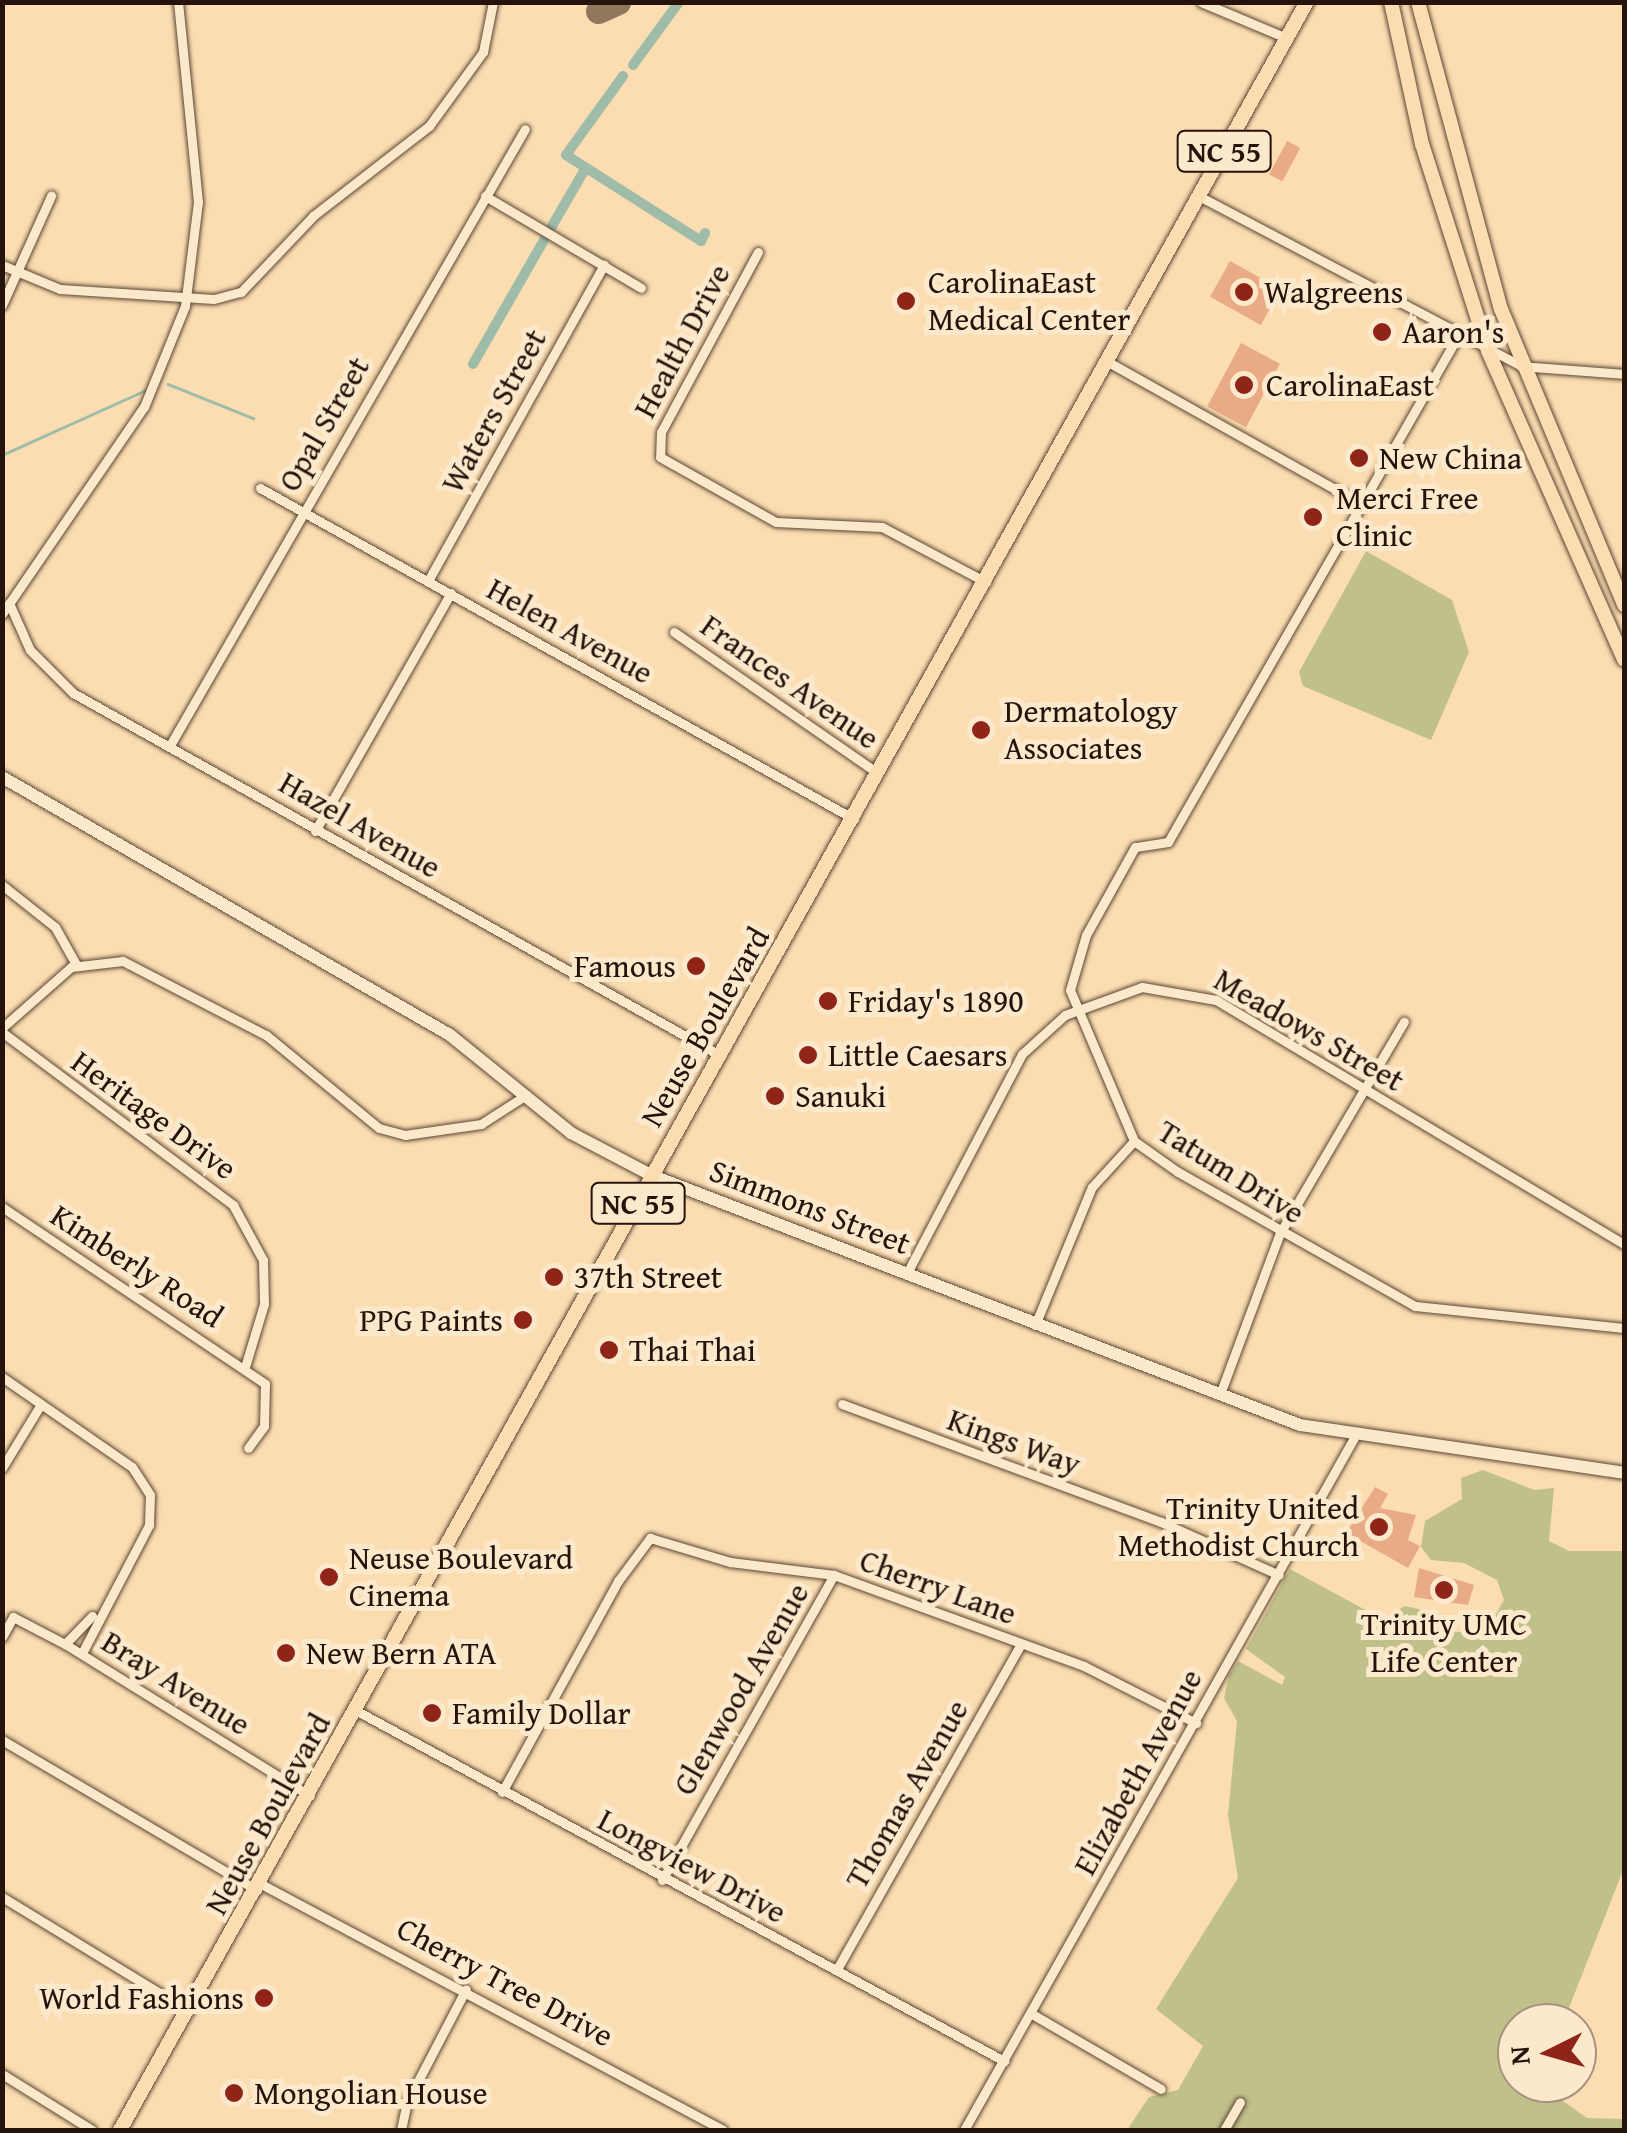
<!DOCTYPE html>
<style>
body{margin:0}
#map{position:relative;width:1627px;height:2133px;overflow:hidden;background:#fbddb1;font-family:"Gentium Book Plus",serif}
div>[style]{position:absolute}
.green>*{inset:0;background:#c0c08a}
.stream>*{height:2.5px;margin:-1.25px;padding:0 1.25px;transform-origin:1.25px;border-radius:1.25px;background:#9fbca9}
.canal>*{height:10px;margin:-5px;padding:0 5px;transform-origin:5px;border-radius:5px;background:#9fbca9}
.taxiway>*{height:25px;margin:-12.5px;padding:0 12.5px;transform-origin:12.5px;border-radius:12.5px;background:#90785e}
.building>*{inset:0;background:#e9aa86;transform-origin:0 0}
.roads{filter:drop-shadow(0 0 2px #5b4635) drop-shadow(0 0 2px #5b4635)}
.street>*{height:9px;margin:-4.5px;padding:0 4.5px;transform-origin:4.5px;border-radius:4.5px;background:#fce9cc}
.secondary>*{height:12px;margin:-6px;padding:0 6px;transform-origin:6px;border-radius:6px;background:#fce9cc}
.primary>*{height:14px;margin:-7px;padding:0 7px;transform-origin:7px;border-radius:7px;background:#fbddb1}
.dots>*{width:28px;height:28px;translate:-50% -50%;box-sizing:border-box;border:5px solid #fce9cc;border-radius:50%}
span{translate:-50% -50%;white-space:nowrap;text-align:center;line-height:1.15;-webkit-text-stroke:10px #fce9cc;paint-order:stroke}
.shield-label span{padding:2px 8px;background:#fce9cc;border:2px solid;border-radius:8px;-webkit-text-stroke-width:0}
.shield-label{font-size:30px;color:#26130c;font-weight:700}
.poi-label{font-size:32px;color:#26130c}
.left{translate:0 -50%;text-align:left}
.right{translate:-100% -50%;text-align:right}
.street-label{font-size:32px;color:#26130c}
.frame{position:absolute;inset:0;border:5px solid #26130c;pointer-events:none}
.north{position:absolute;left:1497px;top:2003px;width:100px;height:100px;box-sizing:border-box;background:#fce9cc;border:2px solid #a6937f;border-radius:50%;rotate:265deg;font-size:28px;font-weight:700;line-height:40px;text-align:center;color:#26130c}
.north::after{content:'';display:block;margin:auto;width:35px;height:45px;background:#8f2418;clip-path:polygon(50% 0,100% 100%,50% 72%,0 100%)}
</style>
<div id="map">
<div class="green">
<div style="clip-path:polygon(1366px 551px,1452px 600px,1469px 652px,1431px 740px,1303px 686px,1299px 672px)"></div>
<div style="clip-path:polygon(1483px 1470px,1534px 1490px,1554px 1488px,1549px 1541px,1569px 1551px,1624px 1551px,1624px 1868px,1563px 2023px,1517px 2023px,1517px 2083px,1538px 2083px,1587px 2118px,1624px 2119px,1624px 2130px,1127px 2130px,1149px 2097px,1178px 2090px,1203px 2046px,1156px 2009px,1238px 1878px,1228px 1815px,1237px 1721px,1224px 1698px,1229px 1675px,1238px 1661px,1282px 1685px,1285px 1677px,1246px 1649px,1290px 1569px,1382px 1619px,1405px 1606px,1437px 1613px,1455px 1632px,1486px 1632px,1504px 1600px,1497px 1580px,1464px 1563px,1431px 1560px,1421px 1547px,1425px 1521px,1462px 1499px,1461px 1478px)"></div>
</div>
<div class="stream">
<div style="left:168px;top:384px;width:92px;rotate:21.8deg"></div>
<div style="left:2px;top:455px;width:158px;rotate:-24.3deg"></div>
</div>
<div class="canal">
<div style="left:633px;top:65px;width:78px;rotate:-53.9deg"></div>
<div style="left:623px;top:76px;width:97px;rotate:125.8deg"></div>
<div style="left:566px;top:155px;width:160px;rotate:32.5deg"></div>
<div style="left:701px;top:241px;width:9px;rotate:-63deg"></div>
<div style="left:552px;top:226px;width:66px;rotate:-59.9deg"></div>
<div style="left:473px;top:364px;width:143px;rotate:-60.2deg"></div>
</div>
<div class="taxiway">
<div style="left:598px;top:11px;width:22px;rotate:-24deg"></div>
</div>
<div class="building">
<div style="left:1287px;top:141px;width:15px;height:38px;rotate:28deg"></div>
<div style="left:1230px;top:261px;width:58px;height:41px;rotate:29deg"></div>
<div style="left:1241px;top:343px;width:44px;height:72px;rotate:28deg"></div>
<div style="clip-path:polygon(1375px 1487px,1388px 1494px,1380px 1508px,1416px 1515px,1408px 1540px,1420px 1546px,1408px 1568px,1346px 1533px)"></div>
<div style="clip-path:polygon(1419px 1568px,1474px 1585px,1468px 1605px,1414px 1597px)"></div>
</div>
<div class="roads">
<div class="street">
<div style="left:1201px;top:2px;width:95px;rotate:22.8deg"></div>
<div style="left:485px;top:196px;width:181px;rotate:30.5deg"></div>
<div style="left:1199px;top:196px;width:364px;rotate:27.8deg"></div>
<div style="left:1521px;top:366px;width:103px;rotate:4.4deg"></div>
<div style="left:758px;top:252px;width:204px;rotate:118.3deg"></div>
<div style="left:661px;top:432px;width:25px;rotate:92deg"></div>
<div style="left:660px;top:457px;width:133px;rotate:29.3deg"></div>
<div style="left:776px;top:522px;width:106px;rotate:2.7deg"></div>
<div style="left:882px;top:527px;width:118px;rotate:27.9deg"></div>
<div style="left:2px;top:265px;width:63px;rotate:22.5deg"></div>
<div style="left:60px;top:289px;width:154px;rotate:3.7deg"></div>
<div style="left:214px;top:299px;width:28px;rotate:-15deg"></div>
<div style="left:241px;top:292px;width:105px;rotate:-46.5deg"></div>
<div style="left:313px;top:216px;width:147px;rotate:-37.8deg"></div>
<div style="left:429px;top:126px;width:92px;rotate:-53.9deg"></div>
<div style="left:483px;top:52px;width:51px;rotate:-78.7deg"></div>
<div style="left:2px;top:305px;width:120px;rotate:-65.8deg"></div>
<div style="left:1458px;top:336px;width:583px;rotate:119.82deg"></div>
<div style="left:1168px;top:842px;width:33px;rotate:171deg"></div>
<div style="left:1135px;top:847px;width:101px;rotate:119.1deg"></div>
<div style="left:1086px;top:935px;width:57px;rotate:106.2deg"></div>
<div style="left:1070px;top:990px;width:164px;rotate:67deg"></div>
<div style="left:1134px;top:1141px;width:54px;rotate:35.2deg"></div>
<div style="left:1178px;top:1172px;width:272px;rotate:29.5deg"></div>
<div style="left:1415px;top:1306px;width:210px;rotate:6deg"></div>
<div style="left:1110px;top:363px;width:288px;rotate:29.3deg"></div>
<div style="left:260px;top:488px;width:680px;rotate:29.13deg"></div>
<div style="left:428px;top:581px;width:362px;rotate:-60.9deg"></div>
<div style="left:9px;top:603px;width:51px;rotate:65.9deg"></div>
<div style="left:30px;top:650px;width:61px;rotate:45deg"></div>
<div style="left:73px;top:693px;width:743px;rotate:29.26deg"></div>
<div style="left:2px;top:614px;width:251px;rotate:-55.6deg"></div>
<div style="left:144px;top:407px;width:109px;rotate:-67.9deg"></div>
<div style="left:185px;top:306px;width:105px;rotate:-82.9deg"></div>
<div style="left:198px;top:202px;width:201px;rotate:-95.7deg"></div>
<div style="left:674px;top:632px;width:248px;rotate:34.7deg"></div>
<div style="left:169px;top:747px;width:713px;rotate:-60.06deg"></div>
<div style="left:315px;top:831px;width:274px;rotate:-60.3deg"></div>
<div style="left:2px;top:885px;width:68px;rotate:38.4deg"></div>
<div style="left:55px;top:927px;width:45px;rotate:60.6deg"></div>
<div style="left:2px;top:1028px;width:92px;rotate:-41.5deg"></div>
<div style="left:71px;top:967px;width:52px;rotate:-6.6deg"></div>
<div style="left:123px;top:961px;width:161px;rotate:27.4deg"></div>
<div style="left:266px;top:1035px;width:146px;rotate:39.5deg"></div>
<div style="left:379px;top:1128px;width:27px;rotate:15deg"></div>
<div style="left:405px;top:1135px;width:77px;rotate:-8.2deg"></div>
<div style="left:481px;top:1124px;width:54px;rotate:-32.8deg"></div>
<div style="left:2px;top:1032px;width:289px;rotate:36.8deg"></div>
<div style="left:233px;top:1205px;width:63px;rotate:61.4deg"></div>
<div style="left:263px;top:1260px;width:44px;rotate:88.7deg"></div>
<div style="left:264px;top:1304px;width:66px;rotate:106.8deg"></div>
<div style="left:2px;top:1207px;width:317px;rotate:33.9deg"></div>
<div style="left:265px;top:1384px;width:42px;rotate:91.4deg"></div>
<div style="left:264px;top:1426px;width:27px;rotate:126deg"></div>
<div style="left:907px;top:1273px;width:247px;rotate:-62.3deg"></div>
<div style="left:1022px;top:1054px;width:58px;rotate:-42.2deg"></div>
<div style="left:1065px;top:1015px;width:82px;rotate:-20deg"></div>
<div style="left:1142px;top:987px;width:75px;rotate:10deg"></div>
<div style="left:1216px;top:1000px;width:475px;rotate:30.9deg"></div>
<div style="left:1035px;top:1325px;width:149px;rotate:-67.6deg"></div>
<div style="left:1092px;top:1187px;width:62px;rotate:-47.6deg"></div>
<div style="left:2px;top:1377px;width:158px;rotate:34.7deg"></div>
<div style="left:132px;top:1467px;width:33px;rotate:57deg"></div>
<div style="left:150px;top:1495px;width:30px;rotate:92deg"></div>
<div style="left:149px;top:1525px;width:144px;rotate:117.6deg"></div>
<div style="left:1220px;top:1394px;width:172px;rotate:-69.6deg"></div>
<div style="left:1280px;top:1233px;width:245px;rotate:-59.6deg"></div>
<div style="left:842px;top:1404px;width:340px;rotate:20.3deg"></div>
<div style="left:1161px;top:1522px;width:129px;rotate:24.2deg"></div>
<div style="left:2px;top:1468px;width:75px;rotate:-58.6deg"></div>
<div style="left:2px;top:1637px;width:23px;rotate:-61deg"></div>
<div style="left:13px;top:1617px;width:59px;rotate:27.4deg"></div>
<div style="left:65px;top:1644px;width:288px;rotate:31.8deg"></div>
<div style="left:65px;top:1644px;width:39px;rotate:-46deg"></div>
<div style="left:357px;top:1711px;width:736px;rotate:28.41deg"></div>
<div style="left:2px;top:1740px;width:296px;rotate:30.5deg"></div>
<div style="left:502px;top:1792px;width:241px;rotate:-61.2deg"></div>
<div style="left:618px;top:1581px;width:54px;rotate:-53.3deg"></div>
<div style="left:650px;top:1538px;width:84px;rotate:16.7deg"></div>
<div style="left:730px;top:1562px;width:105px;rotate:7.1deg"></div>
<div style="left:834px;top:1575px;width:266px;rotate:20deg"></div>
<div style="left:1084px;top:1666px;width:126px;rotate:27deg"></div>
<div style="left:662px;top:1880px;width:350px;rotate:-60.6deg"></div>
<div style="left:261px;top:1884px;width:523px;rotate:28.03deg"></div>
<div style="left:2px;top:1897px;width:219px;rotate:31.4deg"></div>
<div style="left:837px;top:1969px;width:373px;rotate:-60.5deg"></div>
<div style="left:1032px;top:2014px;width:149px;rotate:30.2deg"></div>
<div style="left:2px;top:2074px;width:106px;rotate:31.9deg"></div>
<div style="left:401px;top:2130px;width:29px;rotate:-78deg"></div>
<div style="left:407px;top:2102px;width:127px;rotate:-62.4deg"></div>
<div style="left:964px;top:2130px;width:794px;rotate:-60.6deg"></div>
<div style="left:1224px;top:2130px;width:32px;rotate:-60deg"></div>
</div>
<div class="secondary">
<div style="left:2px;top:777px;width:517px;rotate:29.94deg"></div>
<div style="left:450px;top:1035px;width:156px;rotate:39deg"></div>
<div style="left:571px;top:1133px;width:93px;rotate:27.7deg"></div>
<div style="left:653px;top:1176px;width:693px;rotate:21.05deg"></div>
<div style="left:1300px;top:1425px;width:328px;rotate:8.4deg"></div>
</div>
<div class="primary">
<div style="left:1391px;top:2px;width:145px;rotate:77.7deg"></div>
<div style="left:1422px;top:144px;width:217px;rotate:72.3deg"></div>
<div style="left:1488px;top:351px;width:337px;rotate:66.2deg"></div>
<div style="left:1418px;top:2px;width:318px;rotate:74.9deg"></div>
<div style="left:1501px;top:309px;width:321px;rotate:67.4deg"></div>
<div style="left:120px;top:2130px;width:2437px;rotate:-60.85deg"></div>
</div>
</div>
<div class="dots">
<div style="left:1244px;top:292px;background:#8f2418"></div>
<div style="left:906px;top:301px;background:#8f2418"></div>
<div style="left:1382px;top:332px;background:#8f2418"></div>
<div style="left:1244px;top:385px;background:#8f2418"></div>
<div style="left:1359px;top:458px;background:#8f2418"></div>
<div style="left:1313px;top:517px;background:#8f2418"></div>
<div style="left:981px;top:730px;background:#8f2418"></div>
<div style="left:696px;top:966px;background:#8f2418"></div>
<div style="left:828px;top:1001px;background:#8f2418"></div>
<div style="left:808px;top:1055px;background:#8f2418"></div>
<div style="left:775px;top:1096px;background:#8f2418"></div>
<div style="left:554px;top:1277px;background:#8f2418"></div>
<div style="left:523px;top:1320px;background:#8f2418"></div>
<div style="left:609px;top:1350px;background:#8f2418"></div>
<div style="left:1379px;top:1527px;background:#8f2418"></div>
<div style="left:329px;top:1577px;background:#8f2418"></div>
<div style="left:1444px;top:1590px;background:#8f2418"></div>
<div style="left:286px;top:1653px;background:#8f2418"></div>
<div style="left:432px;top:1713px;background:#8f2418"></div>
<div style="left:264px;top:1998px;background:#8f2418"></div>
<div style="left:234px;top:2093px;background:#8f2418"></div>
</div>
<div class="shield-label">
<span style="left:1224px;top:151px">NC 55</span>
<span style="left:638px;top:1203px">NC 55</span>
</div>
<div class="poi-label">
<span class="left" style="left:928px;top:301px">CarolinaEast<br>Medical Center</span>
<span class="left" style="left:1264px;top:292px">Walgreens</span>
<span class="left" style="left:1402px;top:332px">Aaron's</span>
<span class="left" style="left:1266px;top:385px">CarolinaEast</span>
<span class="left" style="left:1379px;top:458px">New China</span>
<span class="left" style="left:1336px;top:517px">Merci Free<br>Clinic</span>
<span class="left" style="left:1004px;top:730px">Dermatology<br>Associates</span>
<span class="right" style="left:676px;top:966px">Famous</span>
<span class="left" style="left:848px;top:1001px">Friday's 1890</span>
<span class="left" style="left:828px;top:1055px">Little Caesars</span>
<span class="left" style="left:795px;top:1096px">Sanuki</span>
<span class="left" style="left:574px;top:1277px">37th Street</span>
<span class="right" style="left:503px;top:1320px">PPG Paints</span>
<span class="left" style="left:629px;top:1350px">Thai Thai</span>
<span class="right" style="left:1359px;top:1527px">Trinity United<br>Methodist Church</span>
<span class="left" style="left:349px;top:1577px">Neuse Boulevard<br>Cinema</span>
<span style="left:1444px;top:1643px">Trinity UMC<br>Life Center</span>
<span class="left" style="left:306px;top:1653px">New Bern ATA</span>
<span class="left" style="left:452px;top:1713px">Family Dollar</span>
<span class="right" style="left:244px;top:1998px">World Fashions</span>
<span class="left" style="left:254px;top:2093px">Mongolian House</span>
</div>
<div class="street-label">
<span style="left:682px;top:341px;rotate:-62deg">Health Drive</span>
<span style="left:494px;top:411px;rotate:-61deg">Waters Street</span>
<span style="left:324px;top:424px;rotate:-60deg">Opal Street</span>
<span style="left:570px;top:631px;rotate:29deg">Helen Avenue</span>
<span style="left:790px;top:682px;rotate:35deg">Frances Avenue</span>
<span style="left:360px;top:825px;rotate:30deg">Hazel Avenue</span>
<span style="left:705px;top:1027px;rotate:-60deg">Neuse Boulevard</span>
<span style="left:1309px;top:1030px;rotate:30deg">Meadows Street</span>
<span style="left:154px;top:1115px;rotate:36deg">Heritage Drive</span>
<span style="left:1231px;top:1172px;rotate:32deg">Tatum Drive</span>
<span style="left:810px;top:1207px;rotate:21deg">Simmons Street</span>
<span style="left:137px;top:1266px;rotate:33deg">Kimberly Road</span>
<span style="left:1014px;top:1442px;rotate:20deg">Kings Way</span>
<span style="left:938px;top:1587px;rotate:20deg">Cherry Lane</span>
<span style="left:176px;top:1683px;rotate:32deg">Bray Avenue</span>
<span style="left:741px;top:1689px;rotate:-60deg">Glenwood Avenue</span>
<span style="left:1138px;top:1772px;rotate:-61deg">Elizabeth Avenue</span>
<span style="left:907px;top:1794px;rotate:-60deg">Thomas Avenue</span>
<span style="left:268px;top:1814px;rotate:-61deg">Neuse Boulevard</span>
<span style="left:692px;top:1866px;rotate:28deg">Longview Drive</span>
<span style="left:505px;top:1982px;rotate:28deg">Cherry Tree Drive</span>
</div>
<div class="frame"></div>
<div class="north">N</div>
</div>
